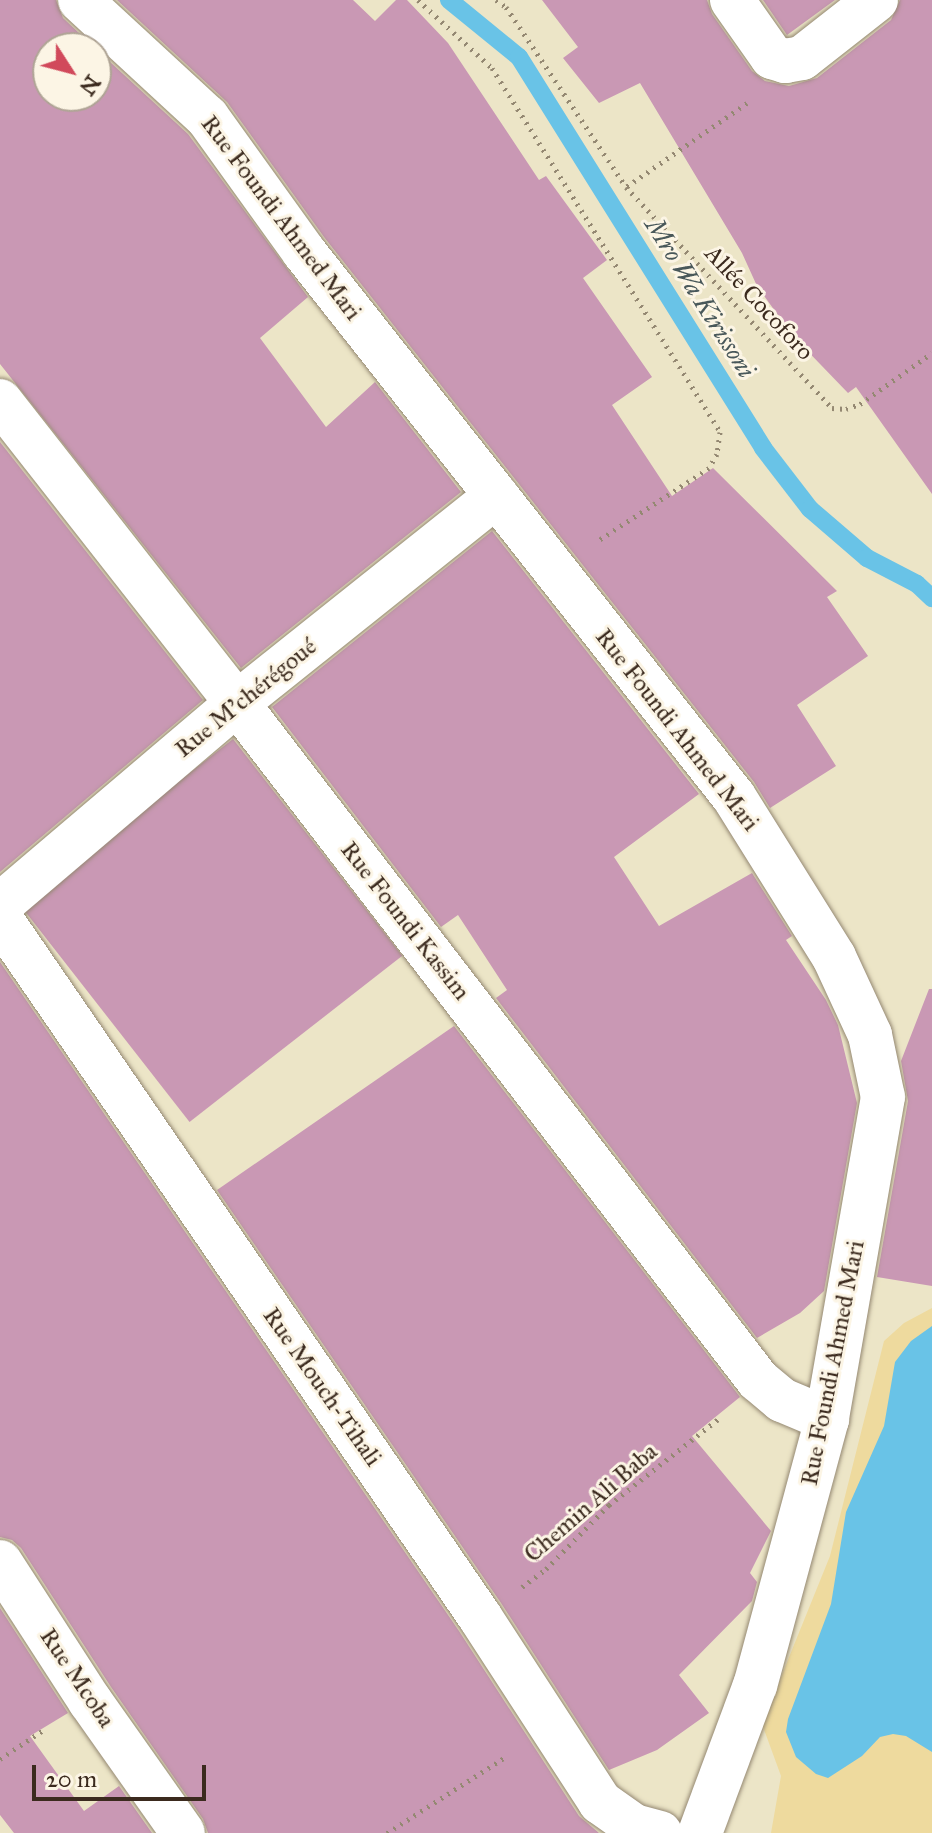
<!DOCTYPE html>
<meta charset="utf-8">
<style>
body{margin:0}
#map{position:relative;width:932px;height:1833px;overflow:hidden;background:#ece5c7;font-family:"IM FELL Great Primer",serif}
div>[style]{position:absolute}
.sand>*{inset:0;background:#eeda9e}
.water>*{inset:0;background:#69c3e7}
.stream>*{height:18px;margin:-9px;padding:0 9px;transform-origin:9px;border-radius:9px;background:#69c3e7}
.building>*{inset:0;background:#c998b4;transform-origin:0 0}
.path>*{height:5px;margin-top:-2.5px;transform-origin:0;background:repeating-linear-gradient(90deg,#948872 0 2px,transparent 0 8px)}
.roads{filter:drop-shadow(0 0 2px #948872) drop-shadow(0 0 2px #948872)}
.minor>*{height:44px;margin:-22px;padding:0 22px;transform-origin:22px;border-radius:22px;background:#fff}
span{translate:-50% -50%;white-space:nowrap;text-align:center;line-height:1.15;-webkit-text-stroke:6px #fcf5e5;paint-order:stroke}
.street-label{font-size:24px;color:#3b2a1e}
.water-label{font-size:26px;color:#49585a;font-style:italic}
.north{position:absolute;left:32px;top:32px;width:80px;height:80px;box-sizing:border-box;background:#fcf5e5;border:2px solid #afa495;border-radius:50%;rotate:126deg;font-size:22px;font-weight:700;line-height:32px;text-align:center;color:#3b2a1e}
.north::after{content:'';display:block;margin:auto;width:28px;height:36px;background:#d1495b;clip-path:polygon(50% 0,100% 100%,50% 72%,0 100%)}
.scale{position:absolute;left:32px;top:1765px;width:174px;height:36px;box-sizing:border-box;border:4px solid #3b2a1e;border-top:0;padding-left:10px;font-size:24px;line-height:28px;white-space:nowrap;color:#3b2a1e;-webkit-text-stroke:6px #fcf5e5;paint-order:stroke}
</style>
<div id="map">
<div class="sand">
<div style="clip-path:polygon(932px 1308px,932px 1833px,771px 1833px,781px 1776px,762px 1724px,830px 1556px,884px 1341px,904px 1323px)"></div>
</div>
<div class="water">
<div style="clip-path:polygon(932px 1326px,932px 1752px,906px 1736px,893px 1734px,880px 1737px,862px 1756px,828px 1778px,816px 1774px,796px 1757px,786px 1732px,788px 1719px,831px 1604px,846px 1512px,884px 1426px,895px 1362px,911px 1341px)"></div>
</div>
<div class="stream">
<div style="left:449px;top:0;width:90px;rotate:39.2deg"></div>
<div style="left:519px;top:57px;width:461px;rotate:58deg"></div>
<div style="left:763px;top:448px;width:77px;rotate:52.4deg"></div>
<div style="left:810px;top:509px;width:75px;rotate:40.7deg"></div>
<div style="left:867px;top:558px;width:56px;rotate:27.5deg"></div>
<div style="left:917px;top:584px;width:21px;rotate:43deg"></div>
</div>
<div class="building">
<div style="clip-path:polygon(0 0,56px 0,63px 18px,95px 48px,48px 48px,48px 96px,96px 96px,96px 49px,188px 134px,308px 297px,260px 338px,326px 427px,375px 382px,461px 492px,241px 668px,0 364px)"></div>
<div style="clip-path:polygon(117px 0,353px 0,375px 21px,396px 0,407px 0,448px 43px,539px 180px,546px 176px,607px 260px,583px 278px,652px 377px,612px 405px,672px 496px,713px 468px,837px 591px,827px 597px,868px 656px,797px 705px,836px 766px,770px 808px,754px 782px,324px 237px,227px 102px)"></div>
<div style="clip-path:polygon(542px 0,707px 0,712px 14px,752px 71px,765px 81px,789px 86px,817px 78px,891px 20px,900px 0,932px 0,932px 494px,856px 387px,848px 393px,793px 336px,757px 286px,742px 253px,640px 83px,599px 103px,563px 58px,578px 47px)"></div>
<div style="clip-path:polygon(763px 0,835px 0,787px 35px)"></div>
<div style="clip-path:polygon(0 442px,203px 700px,0 872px)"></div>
<div style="clip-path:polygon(492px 531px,699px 794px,614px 857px,659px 926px,752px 873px,792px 936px,786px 940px,826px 1000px,838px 1025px,857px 1103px,824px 1291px,800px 1313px,757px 1338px,496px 998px,507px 990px,458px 915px,441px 927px,272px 707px)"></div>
<div style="left:233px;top:739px;width:275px;height:270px;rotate:52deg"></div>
<div style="clip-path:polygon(0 962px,459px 1631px,579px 1816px,599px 1833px,208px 1833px,203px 1819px,111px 1687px,21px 1548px,12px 1540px,0 1537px)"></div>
<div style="clip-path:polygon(929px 989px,932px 989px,932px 1286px,877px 1277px,908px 1101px,901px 1061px)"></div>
<div style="clip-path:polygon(454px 1026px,740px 1397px,692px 1436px,771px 1531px,750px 1573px,757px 1582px,752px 1601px,679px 1675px,709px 1713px,657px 1750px,609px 1770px,501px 1603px,217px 1190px)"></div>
<div style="clip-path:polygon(0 1608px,68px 1713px,30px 1736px,84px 1811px,119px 1786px,152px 1833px,14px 1833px,0 1815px)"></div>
</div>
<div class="path">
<div style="left:418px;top:0;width:100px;rotate:42.6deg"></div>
<div style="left:492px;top:68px;width:430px;rotate:57.9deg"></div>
<div style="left:720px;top:432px;width:22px;rotate:98deg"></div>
<div style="left:717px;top:454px;width:16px;rotate:120deg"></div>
<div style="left:709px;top:468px;width:131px;rotate:146.8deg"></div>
<div style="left:496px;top:0;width:12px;rotate:35deg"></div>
<div style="left:506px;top:7px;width:216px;rotate:56.3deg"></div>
<div style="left:747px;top:103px;width:147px;rotate:145.2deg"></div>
<div style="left:626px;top:187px;width:302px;rotate:47deg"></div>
<div style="left:832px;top:408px;width:14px;rotate:4deg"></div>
<div style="left:846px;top:409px;width:15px;rotate:-20deg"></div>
<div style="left:860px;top:404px;width:88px;rotate:-35.3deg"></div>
<div style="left:522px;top:1587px;width:30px;rotate:-37deg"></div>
<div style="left:546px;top:1569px;width:90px;rotate:-45.5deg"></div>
<div style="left:609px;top:1505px;width:142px;rotate:-38.2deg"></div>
<div style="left:0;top:1759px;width:54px;rotate:-33.7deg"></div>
<div style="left:387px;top:1833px;width:143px;rotate:-32.7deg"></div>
</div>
<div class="roads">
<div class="minor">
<div style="left:80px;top:0;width:173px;rotate:42.7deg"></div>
<div style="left:207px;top:117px;width:166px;rotate:54.3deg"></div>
<div style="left:304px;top:252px;width:694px;rotate:51.73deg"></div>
<div style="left:734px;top:797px;width:189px;rotate:58deg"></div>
<div style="left:834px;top:957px;width:86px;rotate:65.2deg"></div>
<div style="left:870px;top:1035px;width:63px;rotate:78.2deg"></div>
<div style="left:883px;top:1097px;width:327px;rotate:99.9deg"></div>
<div style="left:827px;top:1419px;width:276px;rotate:105.1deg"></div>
<div style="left:755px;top:1685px;width:158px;rotate:110.4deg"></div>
<div style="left:732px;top:0;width:70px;rotate:54.9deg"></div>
<div style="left:772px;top:57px;width:14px;rotate:17deg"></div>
<div style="left:785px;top:61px;width:17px;rotate:-10deg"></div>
<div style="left:802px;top:58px;width:94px;rotate:-38.1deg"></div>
<div style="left:0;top:401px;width:384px;rotate:51.9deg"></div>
<div style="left:237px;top:703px;width:854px;rotate:52.42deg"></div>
<div style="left:758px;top:1380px;width:31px;rotate:40deg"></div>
<div style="left:782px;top:1400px;width:49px;rotate:22.9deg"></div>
<div style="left:0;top:905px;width:311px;rotate:-40.4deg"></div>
<div style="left:237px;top:703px;width:332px;rotate:-38.6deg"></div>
<div style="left:0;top:918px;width:848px;rotate:55.52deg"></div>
<div style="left:480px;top:1617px;width:221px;rotate:57deg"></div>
<div style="left:600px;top:1802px;width:42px;rotate:35.2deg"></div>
<div style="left:634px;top:1826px;width:27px;rotate:15deg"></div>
<div style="left:0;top:1562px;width:166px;rotate:57.1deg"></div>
<div style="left:90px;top:1701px;width:161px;rotate:54.8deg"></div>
</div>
</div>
<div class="street-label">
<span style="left:281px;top:218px;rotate:53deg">Rue Foundi Ahmed Mari</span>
<span style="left:759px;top:303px;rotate:47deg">Allée Cocoforo</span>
<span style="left:246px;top:698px;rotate:-39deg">Rue M'chérégoué</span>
<span style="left:677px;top:730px;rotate:52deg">Rue Foundi Ahmed Mari</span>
<span style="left:405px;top:921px;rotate:52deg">Rue Foundi Kassim</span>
<span style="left:833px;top:1363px;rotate:-79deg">Rue Foundi Ahmed Mari</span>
<span style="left:322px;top:1387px;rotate:55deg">Rue Mouch-Tihali</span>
<span style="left:591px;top:1503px;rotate:-41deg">Chemin Ali Baba</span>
<span style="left:77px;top:1678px;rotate:56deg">Rue Mcoba</span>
</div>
<div class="water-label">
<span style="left:700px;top:298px;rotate:58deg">Mro Wa Kirissoni</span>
</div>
<div class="north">N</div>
<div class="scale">20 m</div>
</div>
